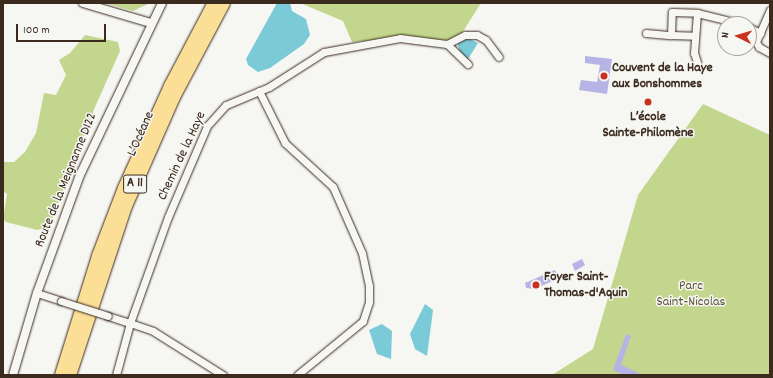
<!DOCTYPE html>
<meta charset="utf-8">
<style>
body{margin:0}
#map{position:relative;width:773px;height:378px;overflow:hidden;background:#f6f6f2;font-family:Dekko,sans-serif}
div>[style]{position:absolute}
.green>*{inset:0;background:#c2d78d}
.water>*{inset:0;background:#7bcad8}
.building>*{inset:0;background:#b6b4e5}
.roads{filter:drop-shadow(0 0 1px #3b2a1e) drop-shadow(0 0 1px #3b2a1e)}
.minor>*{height:7px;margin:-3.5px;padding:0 3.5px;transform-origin:3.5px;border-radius:3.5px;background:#f6f6f2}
.tertiary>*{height:8px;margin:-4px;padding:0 4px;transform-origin:4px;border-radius:4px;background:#f6f6f2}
.motorway>*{height:12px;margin:-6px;padding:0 6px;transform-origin:6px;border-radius:6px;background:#fbdf96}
.bridges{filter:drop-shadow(0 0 1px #3b2a1e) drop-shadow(0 0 1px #3b2a1e)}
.minor-bridge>*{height:7px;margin:-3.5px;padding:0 3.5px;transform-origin:3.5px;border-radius:3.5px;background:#f6f6f2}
.dots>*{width:11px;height:11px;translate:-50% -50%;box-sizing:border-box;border:2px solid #f6f6f2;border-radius:50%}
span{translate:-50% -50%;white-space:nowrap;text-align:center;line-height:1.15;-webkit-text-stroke:3px #f6f6f2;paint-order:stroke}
.shield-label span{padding:1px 3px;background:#f6f6f2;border:1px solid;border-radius:3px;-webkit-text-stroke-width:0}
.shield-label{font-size:13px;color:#3b2a1e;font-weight:700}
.poi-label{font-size:14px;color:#3b2a1e;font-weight:700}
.left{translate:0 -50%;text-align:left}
.street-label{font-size:14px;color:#3b2a1e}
.park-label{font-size:14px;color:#5d553a}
.frame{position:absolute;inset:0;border:4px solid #3b2a1e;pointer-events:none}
.north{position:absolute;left:717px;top:16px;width:40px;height:40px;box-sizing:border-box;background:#f6f6f2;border:1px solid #aba49d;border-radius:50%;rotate:275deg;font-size:11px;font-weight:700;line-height:16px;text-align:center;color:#3b2a1e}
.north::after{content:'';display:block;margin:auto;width:14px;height:18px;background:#c8321e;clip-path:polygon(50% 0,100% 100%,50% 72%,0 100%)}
.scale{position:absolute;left:16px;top:24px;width:90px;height:18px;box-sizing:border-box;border:2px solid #3b2a1e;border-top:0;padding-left:5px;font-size:12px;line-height:14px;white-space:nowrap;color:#3b2a1e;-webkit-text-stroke:3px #f6f6f2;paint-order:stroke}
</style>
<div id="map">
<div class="green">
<div style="clip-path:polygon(106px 3px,150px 3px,133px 11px)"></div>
<div style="clip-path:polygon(300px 3px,481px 3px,462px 33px,447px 44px,400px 38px,352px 42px,343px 21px)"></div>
<div style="clip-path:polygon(85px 35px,118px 42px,120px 51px,95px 107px,49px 227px,37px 230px,6px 222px,3px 219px,7px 194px,3px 191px,3px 162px,14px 162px,25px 152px,36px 133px,44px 93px,56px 95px,66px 75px,59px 60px,70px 53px)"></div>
<div style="clip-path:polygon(703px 104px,770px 135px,770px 375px,552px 375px,593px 349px,638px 195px)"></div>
</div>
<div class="water">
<div style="clip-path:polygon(277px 3px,290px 3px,292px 11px,306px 19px,310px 35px,304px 44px,270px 68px,258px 72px,248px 65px,246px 59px)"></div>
<div style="clip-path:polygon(468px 38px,478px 43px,468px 59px,460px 54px,457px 41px)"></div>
<div style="clip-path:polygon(425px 304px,433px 310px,427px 356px,415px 349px,410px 334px)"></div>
<div style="clip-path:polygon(382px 324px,392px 331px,391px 359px,377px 354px,369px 330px)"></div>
</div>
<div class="building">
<div style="clip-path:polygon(585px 56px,612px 59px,607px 94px,579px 90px,581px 80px,597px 82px,600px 65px,585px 63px)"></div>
<div style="clip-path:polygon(582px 259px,585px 265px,575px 271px,572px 264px)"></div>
<div style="clip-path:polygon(555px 270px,559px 278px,535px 289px,526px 288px,525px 283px)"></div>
<div style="clip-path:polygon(626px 334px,631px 336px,621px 365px,643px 375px,624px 375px,613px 370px)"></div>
</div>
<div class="roads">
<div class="minor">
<div style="left:770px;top:10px;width:35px;rotate:114deg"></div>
<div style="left:756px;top:42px;width:6px;rotate:59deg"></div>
<div style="left:759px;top:47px;width:13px;rotate:29deg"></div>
<div style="left:749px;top:27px;width:13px;rotate:29deg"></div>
<div style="left:646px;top:33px;width:25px;rotate:5deg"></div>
<div style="left:671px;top:35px;width:23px;rotate:-88deg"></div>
<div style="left:672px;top:12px;width:25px;rotate:2deg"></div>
<div style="left:671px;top:35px;width:24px;rotate:2deg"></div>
<div style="left:447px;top:44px;width:29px;rotate:44deg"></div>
<div style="left:697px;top:62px;width:9px;rotate:-108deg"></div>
<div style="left:694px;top:53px;width:40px;rotate:-85.7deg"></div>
<div style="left:697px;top:13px;width:46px;rotate:13.7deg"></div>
<div style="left:259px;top:91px;width:58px;rotate:63.4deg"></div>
<div style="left:285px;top:143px;width:65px;rotate:42.5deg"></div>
<div style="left:333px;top:187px;width:72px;rotate:66.3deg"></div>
<div style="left:362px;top:253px;width:34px;rotate:78deg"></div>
<div style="left:369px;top:286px;width:16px;rotate:90deg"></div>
<div style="left:369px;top:302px;width:20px;rotate:108deg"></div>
<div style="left:363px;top:321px;width:85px;rotate:140.7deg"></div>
<div style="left:37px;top:293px;width:25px;rotate:18deg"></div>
<div style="left:108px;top:316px;width:23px;rotate:18deg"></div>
<div style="left:130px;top:323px;width:113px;rotate:-70.3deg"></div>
<div style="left:168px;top:217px;width:99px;rotate:-66.8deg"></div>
<div style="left:207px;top:126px;width:28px;rotate:-48deg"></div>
<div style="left:226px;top:105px;width:47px;rotate:-22.7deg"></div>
<div style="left:269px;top:87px;width:65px;rotate:-32.5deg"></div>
<div style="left:324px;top:52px;width:77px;rotate:-10.4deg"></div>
<div style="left:400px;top:38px;width:47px;rotate:7.3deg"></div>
<div style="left:447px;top:44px;width:20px;rotate:-27deg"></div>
<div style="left:465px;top:35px;width:12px"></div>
<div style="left:477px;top:35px;width:10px;rotate:29deg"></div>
<div style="left:486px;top:40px;width:21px;rotate:53deg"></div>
<div style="left:116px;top:375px;width:54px;rotate:-74.9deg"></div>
<div style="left:130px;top:323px;width:24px;rotate:19deg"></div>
<div style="left:153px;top:331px;width:83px;rotate:32.2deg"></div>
</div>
<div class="tertiary">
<div style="left:83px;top:3px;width:71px;rotate:16.4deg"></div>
<div style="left:13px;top:375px;width:85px;rotate:-73.7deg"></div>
<div style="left:37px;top:293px;width:126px;rotate:-70deg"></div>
<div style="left:80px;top:175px;width:191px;rotate:-64.5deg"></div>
</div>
<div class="motorway">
<div style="left:61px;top:375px;width:125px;rotate:-72.7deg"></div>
<div style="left:98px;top:256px;width:73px;rotate:-69.1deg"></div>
<div style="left:124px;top:188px;width:112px;rotate:-65.7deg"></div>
<div style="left:170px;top:86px;width:94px;rotate:-62.1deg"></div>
<div style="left:70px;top:375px;width:178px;rotate:-71.7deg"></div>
<div style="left:126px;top:206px;width:119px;rotate:-66.2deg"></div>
<div style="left:174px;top:97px;width:106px;rotate:-62deg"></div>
</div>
</div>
<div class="bridges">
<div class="minor-bridge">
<div style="left:61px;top:301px;width:49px;rotate:17.7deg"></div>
</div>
</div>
<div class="dots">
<div style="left:604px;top:76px;background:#c8321e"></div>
<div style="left:648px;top:102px;background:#c8321e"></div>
<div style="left:536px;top:285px;background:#c8321e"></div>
</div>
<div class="shield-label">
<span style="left:135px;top:184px">A 11</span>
</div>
<div class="poi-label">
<span class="left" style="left:612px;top:76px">Couvent de la Haye<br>aux Bonshommes</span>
<span style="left:648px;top:125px">L’école<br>Sainte-Philomène</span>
<span class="left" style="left:544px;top:285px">Foyer Saint-<br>Thomas-d'Aquin</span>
</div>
<div class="street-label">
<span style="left:141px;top:134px;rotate:-66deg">L’Océane</span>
<span style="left:182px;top:156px;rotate:-65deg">Chemin de la Haye</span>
<span style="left:66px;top:180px;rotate:-68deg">Route de la Meignanne D122</span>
</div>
<div class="park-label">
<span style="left:691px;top:294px">Parc<br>Saint-Nicolas</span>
</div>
<div class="frame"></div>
<div class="north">N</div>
<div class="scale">100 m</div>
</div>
